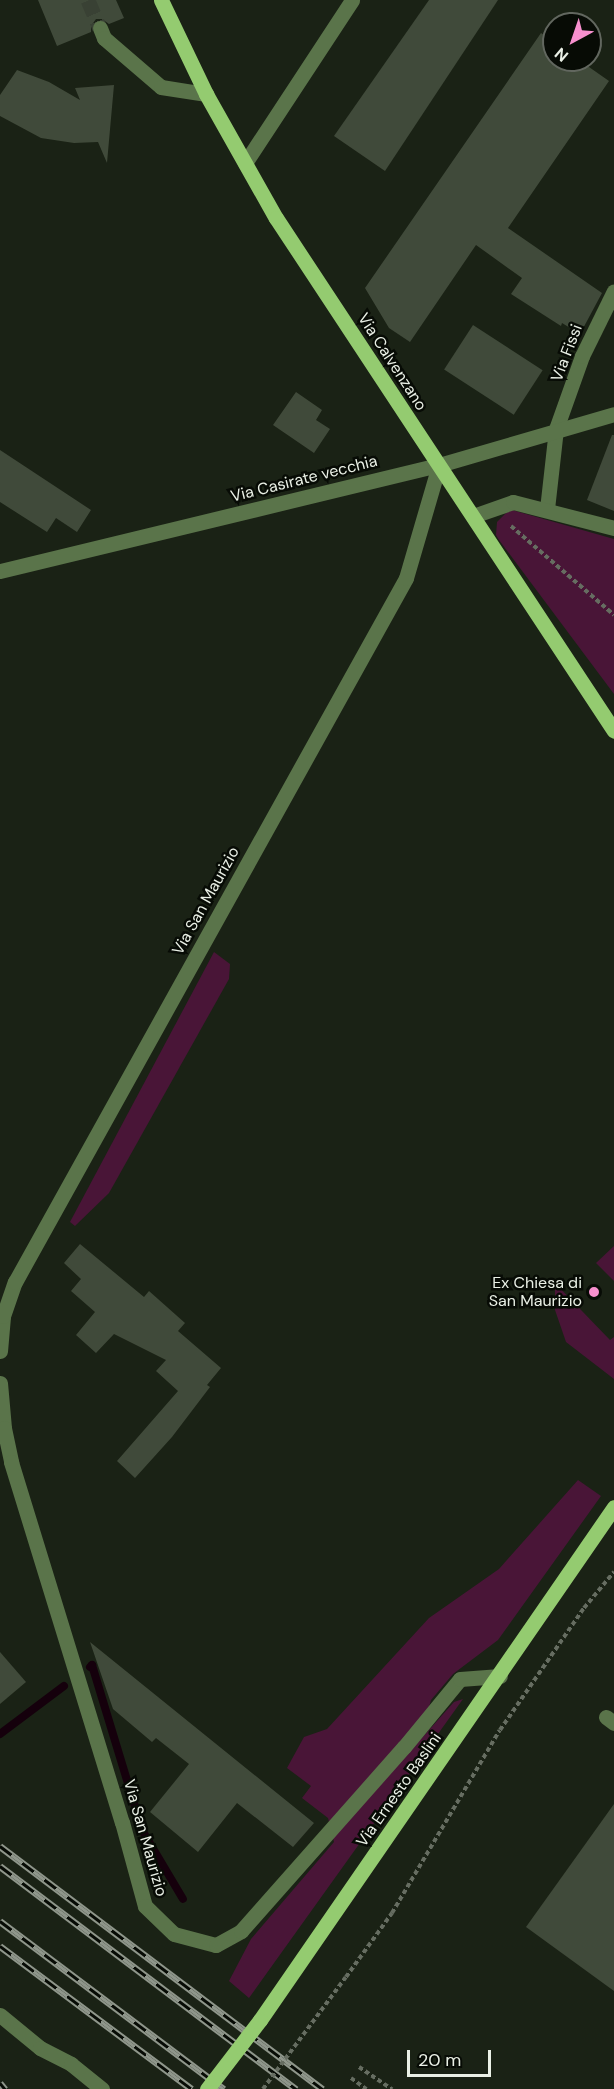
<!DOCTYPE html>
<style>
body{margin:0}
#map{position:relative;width:614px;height:2089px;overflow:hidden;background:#1a2215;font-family:"DM Sans",sans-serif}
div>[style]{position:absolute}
.green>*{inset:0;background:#491537}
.stream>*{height:8px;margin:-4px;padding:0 4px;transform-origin:4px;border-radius:4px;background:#15000c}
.building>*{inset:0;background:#404a3a;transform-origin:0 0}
.minor-tunnel>*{height:15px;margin-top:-7.5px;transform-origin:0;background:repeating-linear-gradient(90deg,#394134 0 15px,transparent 0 23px)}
.path>*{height:4px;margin-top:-2px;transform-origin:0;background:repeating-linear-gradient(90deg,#666d61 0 4.5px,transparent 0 7.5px)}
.minor>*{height:15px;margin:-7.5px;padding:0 7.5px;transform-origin:7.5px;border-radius:7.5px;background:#5a744a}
.major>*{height:15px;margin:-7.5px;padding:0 7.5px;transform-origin:7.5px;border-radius:7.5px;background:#94cb70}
.rail>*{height:7px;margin-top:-3.5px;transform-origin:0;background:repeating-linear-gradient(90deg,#070b05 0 14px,#8f968b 0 28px);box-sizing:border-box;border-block:2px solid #8f968b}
.path-bridge>*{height:4px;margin-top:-2px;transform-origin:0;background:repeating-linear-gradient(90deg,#666d61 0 4.5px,transparent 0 7.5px)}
.major-bridge>*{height:15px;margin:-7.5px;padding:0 7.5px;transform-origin:7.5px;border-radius:7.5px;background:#94cb70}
.dots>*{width:16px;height:16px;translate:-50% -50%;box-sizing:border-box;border:3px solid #070b05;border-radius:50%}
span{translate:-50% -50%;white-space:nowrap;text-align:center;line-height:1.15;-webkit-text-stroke:5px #070b05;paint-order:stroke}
.street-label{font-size:16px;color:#eaf0e6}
.poi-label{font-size:16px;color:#eaf0e6}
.right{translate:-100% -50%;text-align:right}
.north{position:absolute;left:542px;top:12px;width:60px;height:60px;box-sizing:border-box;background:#070b05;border:2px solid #62675f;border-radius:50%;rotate:220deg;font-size:16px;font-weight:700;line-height:24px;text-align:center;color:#eaf0e6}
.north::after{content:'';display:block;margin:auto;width:21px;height:27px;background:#f790ce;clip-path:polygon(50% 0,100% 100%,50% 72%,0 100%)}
.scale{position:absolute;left:407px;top:2050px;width:84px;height:27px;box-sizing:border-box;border:3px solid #eaf0e6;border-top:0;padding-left:8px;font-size:18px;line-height:21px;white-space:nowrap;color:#eaf0e6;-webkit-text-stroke:4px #070b05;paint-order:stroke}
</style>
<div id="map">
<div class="green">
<div style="clip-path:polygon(512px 510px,614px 539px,614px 694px,499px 540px,496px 535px,497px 522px,506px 513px)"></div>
<div style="clip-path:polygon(214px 952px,230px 964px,229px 979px,109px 1193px,75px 1226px,70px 1222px)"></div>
<div style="clip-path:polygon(614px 1246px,614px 1281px,596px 1263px)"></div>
<div style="clip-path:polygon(555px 1283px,610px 1340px,614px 1337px,614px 1379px,566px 1342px,555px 1310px)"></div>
<div style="clip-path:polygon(578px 1480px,601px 1496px,498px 1640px,453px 1674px,431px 1700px,420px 1740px,454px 1702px,463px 1699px,249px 1998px,229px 1981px,251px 1939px,334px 1842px,328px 1818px,302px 1798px,311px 1786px,287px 1768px,304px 1737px,327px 1729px,429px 1618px,499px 1569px)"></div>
</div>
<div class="stream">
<div style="left:90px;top:1667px;width:3px;rotate:-45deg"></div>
<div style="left:92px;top:1665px;width:172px;rotate:73.1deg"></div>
<div style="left:142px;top:1830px;width:80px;rotate:59.3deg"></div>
<div style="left:0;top:1734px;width:80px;rotate:-36.9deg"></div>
</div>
<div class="building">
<div style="clip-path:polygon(38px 0,116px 0,124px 18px,109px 24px,102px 19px,96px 19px,91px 26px,91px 32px,57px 46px)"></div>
<div style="clip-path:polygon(429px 0,498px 0,385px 171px,334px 136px)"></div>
<div style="clip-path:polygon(541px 33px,554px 42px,554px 60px,579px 60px,609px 81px,508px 228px,602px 293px,580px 334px,562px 323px,561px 326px,511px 294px,522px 278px,476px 245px,410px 342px,389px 328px,365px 288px)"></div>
<div style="clip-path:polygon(17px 70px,49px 82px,80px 100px,75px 88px,114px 85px,107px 163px,98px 142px,74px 143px,41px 138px,0 116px,0 95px)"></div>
<div style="left:473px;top:325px;width:83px;height:53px;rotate:33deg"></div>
<div style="clip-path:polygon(296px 392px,322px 410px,316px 420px,330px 429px,314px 453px,273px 425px)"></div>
<div style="clip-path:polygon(612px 435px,614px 435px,614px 511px,587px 500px)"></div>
<div style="clip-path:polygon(0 450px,91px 510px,77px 532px,56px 518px,47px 532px,0 502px)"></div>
<div style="clip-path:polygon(80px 1244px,144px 1297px,149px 1291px,185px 1323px,178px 1331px,221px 1368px,207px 1385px,210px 1387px,172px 1437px,135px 1478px,117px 1461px,178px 1391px,156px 1371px,166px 1360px,114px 1334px,96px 1353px,76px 1335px,95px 1312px,71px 1291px,81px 1279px,64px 1263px)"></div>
<div style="clip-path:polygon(90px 1642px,314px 1823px,293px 1847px,237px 1803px,198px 1852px,150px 1812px,189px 1764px,156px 1738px,152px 1742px,113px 1709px)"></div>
<div style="clip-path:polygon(0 1652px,26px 1682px,0 1704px)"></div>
<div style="clip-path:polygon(614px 1804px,614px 1991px,526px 1927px)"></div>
</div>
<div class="minor-tunnel">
<div style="left:88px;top:0;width:30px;rotate:67deg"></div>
</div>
<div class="path">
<div style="left:511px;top:526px;width:136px;rotate:40.8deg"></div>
<div style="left:346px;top:1977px;width:79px;rotate:-54.3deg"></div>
<div style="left:392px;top:1913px;width:212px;rotate:-59.5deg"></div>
<div style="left:500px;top:1730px;width:148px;rotate:-55.5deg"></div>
<div style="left:584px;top:1608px;width:47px;rotate:-50.2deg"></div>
<div style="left:359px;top:2067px;width:40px;rotate:34deg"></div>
<div style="left:351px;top:2078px;width:19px;rotate:36deg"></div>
</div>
<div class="minor">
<div style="left:100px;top:28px;width:11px;rotate:68deg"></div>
<div style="left:104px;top:38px;width:75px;rotate:40.7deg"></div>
<div style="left:161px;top:87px;width:46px;rotate:8.8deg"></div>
<div style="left:245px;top:163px;width:195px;rotate:-56.7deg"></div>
<div style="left:547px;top:509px;width:81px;rotate:-83.6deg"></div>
<div style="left:556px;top:429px;width:77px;rotate:-70.4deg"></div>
<div style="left:582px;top:356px;width:72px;rotate:-63.8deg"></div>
<div style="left:473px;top:516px;width:42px;rotate:-19.3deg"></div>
<div style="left:513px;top:502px;width:104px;rotate:14.4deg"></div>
<div style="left:0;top:571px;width:452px;rotate:-13.6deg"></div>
<div style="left:439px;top:465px;width:182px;rotate:-16.2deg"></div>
<div style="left:0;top:1351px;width:35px;rotate:-85deg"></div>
<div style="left:3px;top:1316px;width:36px;rotate:-71deg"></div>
<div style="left:15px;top:1282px;width:805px;rotate:-60.95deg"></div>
<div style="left:406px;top:578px;width:118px;rotate:-73.7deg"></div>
<div style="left:0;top:1383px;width:45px;rotate:84.9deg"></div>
<div style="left:4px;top:1428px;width:35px;rotate:78deg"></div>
<div style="left:11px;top:1462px;width:377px;rotate:72.9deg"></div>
<div style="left:122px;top:1822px;width:87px;rotate:74.7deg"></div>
<div style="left:145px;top:1906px;width:40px;rotate:44deg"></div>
<div style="left:174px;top:1934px;width:43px;rotate:14.7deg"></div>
<div style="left:216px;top:1945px;width:29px;rotate:-29deg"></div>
<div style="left:241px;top:1931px;width:246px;rotate:-48.5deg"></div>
<div style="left:404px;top:1747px;width:88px;rotate:-50.5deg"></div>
<div style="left:460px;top:1679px;width:40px;rotate:-4.3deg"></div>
<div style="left:606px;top:1717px;width:10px;rotate:37deg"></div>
<div style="left:0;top:2015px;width:52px;rotate:39.5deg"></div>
<div style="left:40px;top:2048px;width:35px;rotate:27deg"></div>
<div style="left:71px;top:2064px;width:40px;rotate:39deg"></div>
</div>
<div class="major">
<div style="left:161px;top:0;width:104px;rotate:64.4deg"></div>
<div style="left:206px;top:94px;width:142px;rotate:60.6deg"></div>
<div style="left:276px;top:218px;width:614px;rotate:56.62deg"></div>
<div style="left:260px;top:2020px;width:623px;rotate:-55.39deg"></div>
</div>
<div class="rail">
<div style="left:0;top:1846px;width:404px;rotate:37deg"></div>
<div style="left:0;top:1866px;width:371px;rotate:37deg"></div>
<div style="left:0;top:1921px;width:280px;rotate:36.9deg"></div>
<div style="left:0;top:1946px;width:239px;rotate:36.7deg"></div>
<div style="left:0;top:2083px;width:8px;rotate:50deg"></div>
</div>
<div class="path-bridge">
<div style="left:263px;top:2089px;width:139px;rotate:-53.5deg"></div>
</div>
<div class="major-bridge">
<div style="left:207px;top:2089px;width:87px;rotate:-52.5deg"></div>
</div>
<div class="dots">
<div style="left:594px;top:1292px;background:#f790ce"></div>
</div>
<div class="street-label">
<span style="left:567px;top:353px;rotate:-69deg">Via Fissi</span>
<span style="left:392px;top:362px;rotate:57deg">Via Calvenzano</span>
<span style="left:304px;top:479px;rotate:-14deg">Via Casirate vecchia</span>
<span style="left:206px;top:901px;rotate:-61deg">Via San Maurizio</span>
<span style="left:399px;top:1790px;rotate:-55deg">Via Ernesto Baslini</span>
<span style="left:145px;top:1838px;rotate:74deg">Via San Maurizio</span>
</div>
<div class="poi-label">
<span class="right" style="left:582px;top:1292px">Ex Chiesa di<br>San Maurizio</span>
</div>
<div class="north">N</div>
<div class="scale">20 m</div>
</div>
